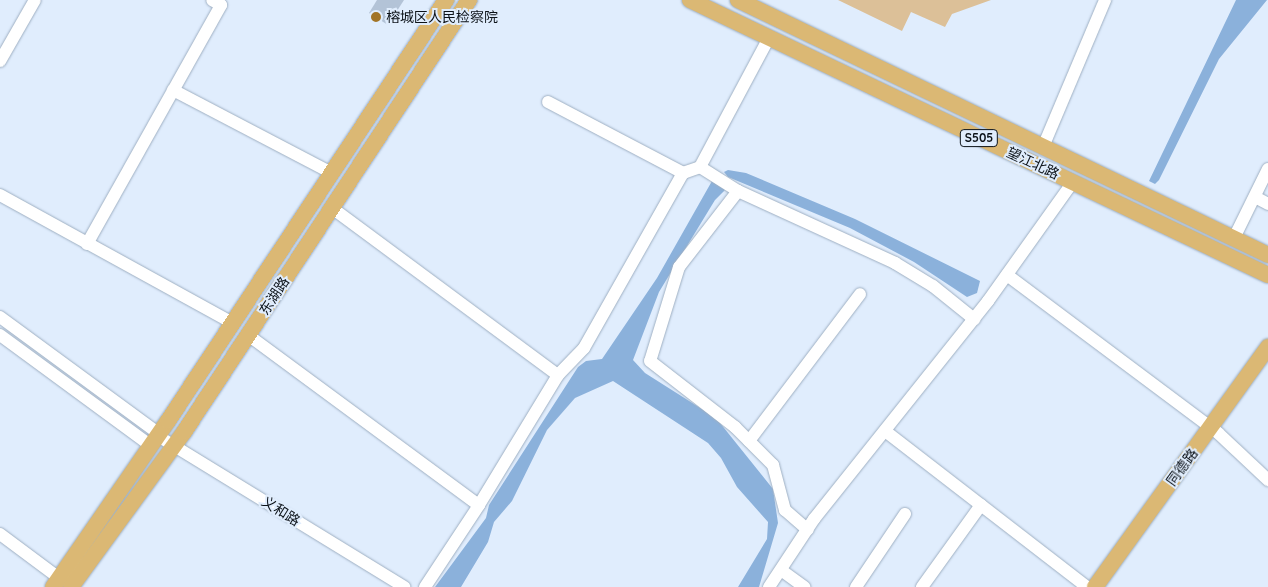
<!DOCTYPE html>
<meta charset="utf-8">
<style>
body{margin:0}
#map{position:relative;width:1268px;height:587px;overflow:hidden;background:#e0edfd;font-family:Quicksand,"Noto Sans SC",sans-serif}
div>[style]{position:absolute}
.green>*{inset:0;background:#dcc098}
.water>*{inset:0;background:#8bb1db}
.building>*{inset:0;background:#b3c3d7}
.roads{filter:drop-shadow(0 0 1px #9eafc2) drop-shadow(0 0 1px #9eafc2)}
.minor>*{height:12px;margin:-6px;padding:0 6px;transform-origin:6px;border-radius:6px;background:#fff}
.major>*{height:16px;margin:-8px;padding:0 8px;transform-origin:8px;border-radius:8px;background:#dbb874}
.dots>*{width:14px;height:14px;translate:-50% -50%;box-sizing:border-box;border:2px solid #e0edfd;border-radius:50%}
span{translate:-50% -50%;white-space:nowrap;text-align:center;line-height:1.15;-webkit-text-stroke:4px #e0edfd;paint-order:stroke}
.shield-label span{padding:1px 4px;background:#e0edfd;border:1px solid;border-radius:4px;-webkit-text-stroke-width:0}
.shield-label{font-size:12px;color:#0d1319;font-weight:700}
.poi-label{font-size:14px;color:#0d1319}
.left{translate:0 -50%;text-align:left}
.street-label{font-size:14px;color:#0d1319}
</style>
<div id="map">
<div class="green">
<div style="clip-path:polygon(838px 0,991px 0,952px 14px,945px 27px,911px 12px,902px 31px)"></div>
</div>
<div class="water">
<div style="clip-path:polygon(1236px 0,1267px 0,1219px 59px,1159px 180px,1155px 184px,1149px 181px)"></div>
<div style="clip-path:polygon(728px 170px,746px 173px,855px 219px,980px 281px,977px 293px,967px 297px,914px 262px,850px 228px,728px 177px,724px 172px)"></div>
<div style="clip-path:polygon(712px 181px,725px 190px,715px 200px,659px 292px,633px 360px,645px 373px,716px 418px,773px 489px,778px 523px,759px 587px,738px 587px,767px 539px,768px 522px,737px 487px,721px 458px,708px 443px,613px 381px,575px 398px,547px 430px,512px 501px,494px 522px,488px 542px,461px 587px,435px 587px,486px 518px,489px 505px,578px 367px,586px 361px,602px 359px,657px 278px)"></div>
</div>
<div class="building">
<div style="clip-path:polygon(377px 0,404px 0,388px 25px,369px 13px)"></div>
</div>
<div class="roads">
<div class="minor">
<div style="left:0;top:61px;width:70px;rotate:-60.2deg"></div>
<div style="left:173px;top:90px;width:179px;rotate:27.6deg"></div>
<div style="left:548px;top:102px;width:153px;rotate:27.7deg"></div>
<div style="left:1043px;top:147px;width:160px;rotate:-67.1deg"></div>
<div style="left:700px;top:167px;width:45px;rotate:32.3deg"></div>
<div style="left:738px;top:191px;width:173px;rotate:24.6deg"></div>
<div style="left:895px;top:263px;width:44px;rotate:31.2deg"></div>
<div style="left:933px;top:286px;width:53px;rotate:38.8deg"></div>
<div style="left:738px;top:191px;width:96px;rotate:127.8deg"></div>
<div style="left:679px;top:267px;width:98px;rotate:107.1deg"></div>
<div style="left:650px;top:361px;width:108px;rotate:37.8deg"></div>
<div style="left:735px;top:427px;width:54px;rotate:45deg"></div>
<div style="left:773px;top:465px;width:47px;rotate:75.1deg"></div>
<div style="left:785px;top:510px;width:30px;rotate:41deg"></div>
<div style="left:0;top:195px;width:266px;rotate:28.8deg"></div>
<div style="left:1255px;top:197px;width:15px;rotate:28deg"></div>
<div style="left:332px;top:208px;width:281px;rotate:36.5deg"></div>
<div style="left:1234px;top:238px;width:77px;rotate:-63.8deg"></div>
<div style="left:87px;top:244px;width:274px;rotate:-60.7deg"></div>
<div style="left:221px;top:5px;width:10px;rotate:-151deg"></div>
<div style="left:1007px;top:275px;width:264px;rotate:36.8deg"></div>
<div style="left:1218px;top:433px;width:69px;rotate:43.2deg"></div>
<div style="left:0;top:317px;width:197px;rotate:36.3deg"></div>
<div style="left:0;top:335px;width:187px;rotate:36.3deg"></div>
<div style="left:248px;top:335px;width:287px;rotate:36.4deg"></div>
<div style="left:885px;top:431px;width:255px;rotate:37.7deg"></div>
<div style="left:158px;top:436px;width:289px;rotate:31.5deg"></div>
<div style="left:749px;top:441px;width:184px;rotate:-52.9deg"></div>
<div style="left:0;top:534px;width:74px;rotate:36.7deg"></div>
<div style="left:781px;top:570px;width:29px;rotate:36deg"></div>
<div style="left:425px;top:587px;width:98px;rotate:-56.6deg"></div>
<div style="left:479px;top:505px;width:152px;rotate:-58.7deg"></div>
<div style="left:558px;top:375px;width:37px;rotate:-46deg"></div>
<div style="left:584px;top:348px;width:201px;rotate:-60.5deg"></div>
<div style="left:683px;top:173px;width:18px;rotate:-19deg"></div>
<div style="left:700px;top:167px;width:146px;rotate:-61.9deg"></div>
<div style="left:769px;top:587px;width:82px;rotate:-56.5deg"></div>
<div style="left:814px;top:519px;width:279px;rotate:-51.4deg"></div>
<div style="left:988px;top:301px;width:146px;rotate:-54.5deg"></div>
<div style="left:856px;top:587px;width:88px;rotate:-56.1deg"></div>
<div style="left:922px;top:587px;width:101px;rotate:-54.3deg"></div>
</div>
<div class="major">
<div style="left:690px;top:0;width:640px;rotate:25.44deg"></div>
<div style="left:738px;top:0;width:588px;rotate:25.69deg"></div>
<div style="left:53px;top:587px;width:202px;rotate:-55.3deg"></div>
<div style="left:168px;top:421px;width:505px;rotate:-56.56deg"></div>
<div style="left:71px;top:587px;width:192px;rotate:-53.9deg"></div>
<div style="left:184px;top:432px;width:518px;rotate:-56.59deg"></div>
<div style="left:1095px;top:587px;width:296px;rotate:-54.2deg"></div>
</div>
</div>
<div class="dots">
<div style="left:376px;top:17px;background:#a27426"></div>
</div>
<div class="shield-label">
<span style="left:979px;top:138px">S505</span>
</div>
<div class="poi-label">
<span class="left" style="left:386px;top:17px">榕城区人民检察院</span>
</div>
<div class="street-label">
<span style="left:1033px;top:163px;rotate:25deg">望江北路</span>
<span style="left:274px;top:296px;rotate:-57deg">东湖路</span>
<span style="left:1182px;top:467px;rotate:-54deg">同德路</span>
<span style="left:281px;top:511px;rotate:32deg">义和路</span>
</div>
</div>
